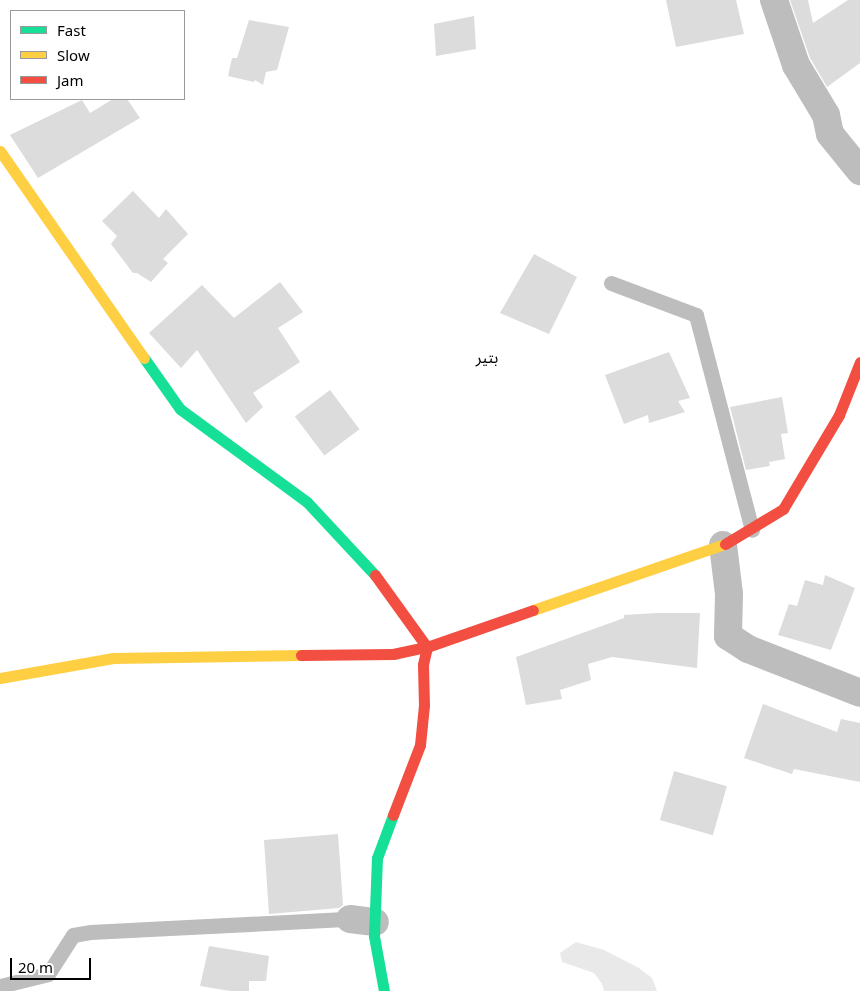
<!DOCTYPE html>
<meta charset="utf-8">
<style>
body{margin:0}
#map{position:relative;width:860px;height:991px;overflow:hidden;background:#fff;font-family:"Noto Sans","Noto Sans Arabic",sans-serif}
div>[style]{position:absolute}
.green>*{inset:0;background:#e9e9e9}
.building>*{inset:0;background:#dcdcdc;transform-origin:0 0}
.lane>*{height:15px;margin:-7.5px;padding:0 7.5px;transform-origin:7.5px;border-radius:7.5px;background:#bdbdbd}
.street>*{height:28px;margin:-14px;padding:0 14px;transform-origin:14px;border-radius:14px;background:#bdbdbd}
.fast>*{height:11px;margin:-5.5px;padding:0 5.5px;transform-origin:5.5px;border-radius:5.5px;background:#16e098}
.slow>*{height:11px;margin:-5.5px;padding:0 5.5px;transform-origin:5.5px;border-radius:5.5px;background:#ffcf43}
.jam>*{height:11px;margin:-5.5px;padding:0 5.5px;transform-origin:5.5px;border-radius:5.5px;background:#f24e42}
span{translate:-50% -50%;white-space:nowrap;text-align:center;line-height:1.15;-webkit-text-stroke:5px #fff;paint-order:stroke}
.quarter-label{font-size:16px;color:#000}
.legend{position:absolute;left:10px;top:10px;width:175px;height:90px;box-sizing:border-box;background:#fff;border:1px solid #999;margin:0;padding:6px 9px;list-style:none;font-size:15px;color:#000}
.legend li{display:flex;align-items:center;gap:10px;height:25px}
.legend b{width:25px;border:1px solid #999}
.scale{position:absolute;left:10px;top:958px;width:81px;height:22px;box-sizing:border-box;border:2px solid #000;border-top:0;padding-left:6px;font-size:15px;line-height:18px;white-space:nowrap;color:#000;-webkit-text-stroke:4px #fff;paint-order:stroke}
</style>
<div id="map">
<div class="green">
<div style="clip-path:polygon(576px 942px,604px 950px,639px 968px,652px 978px,657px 991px,604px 991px,602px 984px,594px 973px,562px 962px,560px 953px)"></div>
</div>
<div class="building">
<div style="clip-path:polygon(666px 0,736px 0,744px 34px,676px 47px)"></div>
<div style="clip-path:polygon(790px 0,808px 0,813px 23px,848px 0,860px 0,860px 63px,827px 87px,810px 58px)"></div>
<div style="clip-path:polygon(474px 16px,476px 49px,436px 56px,434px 24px)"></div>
<div style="clip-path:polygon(249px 20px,289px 27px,277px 70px,266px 72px,263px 85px,255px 80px,254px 82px,228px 76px,232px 58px,237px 58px)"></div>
<div style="clip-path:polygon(113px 99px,127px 99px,140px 118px,38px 178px,10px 135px,82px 100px,90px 113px)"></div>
<div style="clip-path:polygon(133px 191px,159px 218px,166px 209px,188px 234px,163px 259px,168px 263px,151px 282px,137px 273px,133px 273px,111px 244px,117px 236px,102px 221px)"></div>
<div style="clip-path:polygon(534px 254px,577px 277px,549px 334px,500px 313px)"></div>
<div style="clip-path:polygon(280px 282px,303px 312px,278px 328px,300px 362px,253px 393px,263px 407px,246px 423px,197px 350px,181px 368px,149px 333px,202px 285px,234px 318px)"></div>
<div style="clip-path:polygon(669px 352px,690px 398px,678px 401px,685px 412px,649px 423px,648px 415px,624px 424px,605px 375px)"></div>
<div style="left:330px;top:390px;width:49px;height:44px;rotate:53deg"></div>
<div style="clip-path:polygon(782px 397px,788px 433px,781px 434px,785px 459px,769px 462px,770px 466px,746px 470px,730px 407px)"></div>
<div style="clip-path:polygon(825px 575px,855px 588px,831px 650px,778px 635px,789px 604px,797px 606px,805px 580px,823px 585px)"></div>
<div style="clip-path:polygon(657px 613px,700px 613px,697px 668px,612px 657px,588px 664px,591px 680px,560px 690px,562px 699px,526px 705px,516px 657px,624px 618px,624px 615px)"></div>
<div style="clip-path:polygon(763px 704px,837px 732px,841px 719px,860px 723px,860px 782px,794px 769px,792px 774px,744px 758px)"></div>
<div style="left:674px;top:771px;width:55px;height:51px;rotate:16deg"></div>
<div style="clip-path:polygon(338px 834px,343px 905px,339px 908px,269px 914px,264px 840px)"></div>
<div style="clip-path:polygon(209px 946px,269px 956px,266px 981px,249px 981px,249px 991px,230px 991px,200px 986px)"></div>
</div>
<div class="lane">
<div style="left:611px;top:283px;width:91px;rotate:20.6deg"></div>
<div style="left:696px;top:315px;width:222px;rotate:75.4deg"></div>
<div style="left:0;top:986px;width:49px;rotate:-14deg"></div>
<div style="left:48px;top:974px;width:46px;rotate:-57.3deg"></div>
<div style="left:73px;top:935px;width:17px;rotate:-10deg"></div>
<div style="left:90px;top:932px;width:260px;rotate:-2.9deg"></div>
</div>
<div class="street">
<div style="left:774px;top:0;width:69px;rotate:71.3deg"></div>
<div style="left:796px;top:65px;width:58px;rotate:59deg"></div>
<div style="left:826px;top:115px;width:19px;rotate:78deg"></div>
<div style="left:830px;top:134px;width:48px;rotate:51deg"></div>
<div style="left:723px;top:545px;width:49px;rotate:83deg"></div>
<div style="left:729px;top:594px;width:42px;rotate:91.4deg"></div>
<div style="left:728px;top:636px;width:24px;rotate:33deg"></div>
<div style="left:748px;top:649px;width:120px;rotate:21.4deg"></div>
<div style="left:350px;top:919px;width:25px;rotate:7deg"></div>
</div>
<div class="fast">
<div style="left:144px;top:358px;width:62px;rotate:54.8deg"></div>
<div style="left:180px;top:409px;width:157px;rotate:36.2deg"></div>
<div style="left:307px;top:502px;width:100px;rotate:47deg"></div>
<div style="left:384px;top:991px;width:56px;rotate:-100.3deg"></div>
<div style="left:374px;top:936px;width:78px;rotate:-87.8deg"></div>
<div style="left:377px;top:858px;width:46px;rotate:-69.6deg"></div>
</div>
<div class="slow">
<div style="left:0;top:151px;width:252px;rotate:55.2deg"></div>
<div style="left:533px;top:610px;width:203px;rotate:-19deg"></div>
<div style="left:0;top:678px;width:115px;rotate:-10deg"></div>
<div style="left:113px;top:658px;width:188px;rotate:-0.9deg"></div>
</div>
<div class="jam">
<div style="left:725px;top:544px;width:68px;rotate:-31.1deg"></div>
<div style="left:783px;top:509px;width:109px;rotate:-59.2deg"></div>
<div style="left:839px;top:415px;width:57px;rotate:-68.4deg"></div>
<div style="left:375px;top:575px;width:89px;rotate:54.2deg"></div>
<div style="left:427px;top:647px;width:18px;rotate:103deg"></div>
<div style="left:423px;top:665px;width:40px;rotate:88.6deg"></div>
<div style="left:424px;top:705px;width:40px;rotate:95.7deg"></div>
<div style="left:420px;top:745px;width:75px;rotate:111.1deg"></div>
<div style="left:301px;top:655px;width:92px;rotate:-0.6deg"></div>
<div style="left:393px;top:654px;width:35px;rotate:-12deg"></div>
<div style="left:427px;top:647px;width:112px;rotate:-19.2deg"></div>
</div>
<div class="quarter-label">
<span style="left:487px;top:357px">بتير</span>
</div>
<ul class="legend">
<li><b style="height:6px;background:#16e098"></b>Fast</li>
<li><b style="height:6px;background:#ffcf43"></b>Slow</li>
<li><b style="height:6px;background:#f24e42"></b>Jam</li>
</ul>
<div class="scale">20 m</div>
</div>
